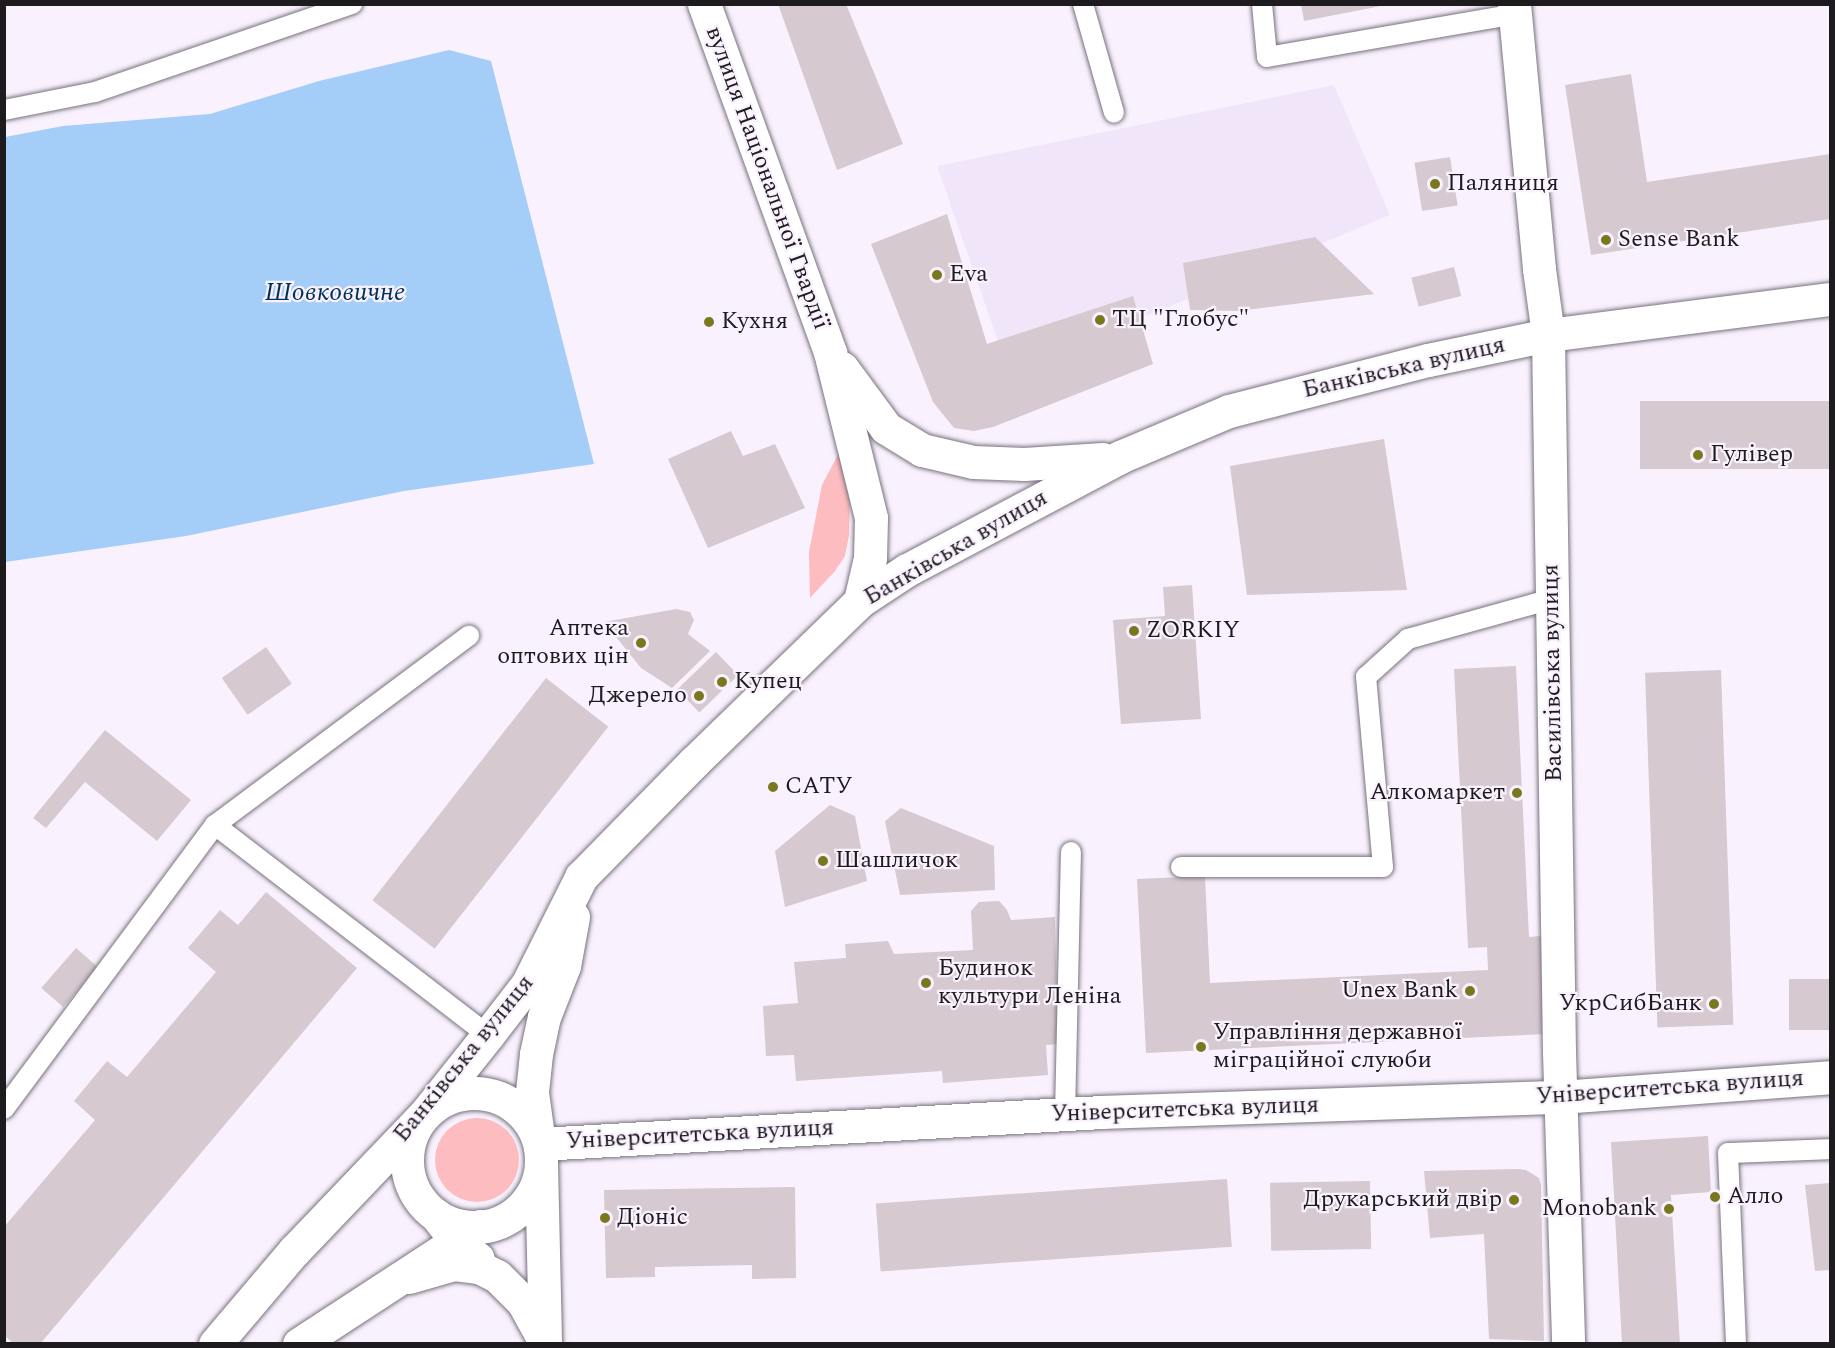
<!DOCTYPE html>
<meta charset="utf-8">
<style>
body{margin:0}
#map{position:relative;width:1835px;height:1348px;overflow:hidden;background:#f9f2fe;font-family:Spectral,serif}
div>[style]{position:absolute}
.built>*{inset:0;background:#f1e6f9}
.green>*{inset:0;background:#fcbcc0}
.round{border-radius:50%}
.water>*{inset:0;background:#a4cdf7}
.building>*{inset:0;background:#d6c9d0;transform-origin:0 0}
.roads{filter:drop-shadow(0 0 2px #79727d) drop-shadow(0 0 2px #79727d)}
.service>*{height:20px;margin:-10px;padding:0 10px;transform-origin:10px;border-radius:10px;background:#fff}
.minor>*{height:33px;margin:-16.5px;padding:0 16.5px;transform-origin:16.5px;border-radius:16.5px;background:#fff}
.tertiary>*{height:33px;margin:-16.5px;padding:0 16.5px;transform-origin:16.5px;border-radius:16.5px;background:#fff}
.tertiary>.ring{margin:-16.5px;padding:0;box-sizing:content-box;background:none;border:33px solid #fff;border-radius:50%}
.dots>*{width:16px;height:16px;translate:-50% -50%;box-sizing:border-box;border:3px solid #f9f2fe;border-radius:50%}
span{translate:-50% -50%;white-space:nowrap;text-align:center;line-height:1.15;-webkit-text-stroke:4.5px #f9f2fe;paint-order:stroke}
.street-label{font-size:24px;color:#1e1b1f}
.poi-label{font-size:24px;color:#1e1b1f}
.left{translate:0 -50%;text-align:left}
.right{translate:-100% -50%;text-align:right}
.water-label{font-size:26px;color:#023056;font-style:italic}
.frame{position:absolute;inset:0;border:6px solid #1e1b1f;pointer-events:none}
</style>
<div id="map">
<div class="built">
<div style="clip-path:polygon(1334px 85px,1390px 215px,1009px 373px,937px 166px)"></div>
</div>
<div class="green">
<div style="clip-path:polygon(841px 449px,850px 497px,849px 535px,845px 556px,835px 571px,810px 598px,809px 552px,822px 485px)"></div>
<div class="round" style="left:435px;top:1118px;width:84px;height:84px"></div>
</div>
<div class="water">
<div style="clip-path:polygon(449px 50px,491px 61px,594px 464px,404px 491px,186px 536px,5px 562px,5px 137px,63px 126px,210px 114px,319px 81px)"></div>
</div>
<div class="building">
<div style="clip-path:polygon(778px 4px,846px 4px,903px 144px,837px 170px)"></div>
<div style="clip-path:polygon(1301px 4px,1381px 4px,1381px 6px,1304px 21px)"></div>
<div style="clip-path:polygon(1631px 74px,1647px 182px,1830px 154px,1830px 219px,1591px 255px,1565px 85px)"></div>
<div style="left:1450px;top:157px;width:49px;height:36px;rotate:81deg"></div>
<div style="clip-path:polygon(947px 214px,987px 344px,1133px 296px,1153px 364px,993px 427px,974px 431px,954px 428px,933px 402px,871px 244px)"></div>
<div style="clip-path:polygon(1315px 237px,1374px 294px,1238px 311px,1190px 310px,1183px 263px)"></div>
<div style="left:1454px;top:267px;width:30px;height:44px;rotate:76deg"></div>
<div style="left:1830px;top:401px;width:68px;height:190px;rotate:90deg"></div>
<div style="clip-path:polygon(731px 431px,743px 456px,775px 444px,805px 508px,708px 548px,668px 459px)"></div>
<div style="clip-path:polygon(1384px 439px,1407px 590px,1247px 595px,1230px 466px)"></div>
<div style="clip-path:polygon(1192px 585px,1201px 719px,1121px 724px,1113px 620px,1165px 616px,1163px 587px)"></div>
<div style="clip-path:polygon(676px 609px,690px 612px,694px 620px,688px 634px,710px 651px,672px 688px,641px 668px,604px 622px)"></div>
<div style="left:266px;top:647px;width:45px;height:54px;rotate:55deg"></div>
<div style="left:716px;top:652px;width:32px;height:54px;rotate:46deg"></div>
<div style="clip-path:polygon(1516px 666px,1529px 937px,1541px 936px,1546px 1034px,1146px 1053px,1137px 879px,1205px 876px,1210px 983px,1488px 970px,1487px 947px,1468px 948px,1454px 669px)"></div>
<div style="left:1721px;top:670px;width:355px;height:76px;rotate:88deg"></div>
<div style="left:546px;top:678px;width:79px;height:282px;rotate:38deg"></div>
<div style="clip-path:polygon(105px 730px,191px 800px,157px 841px,85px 782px,46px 828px,33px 818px)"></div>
<div style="clip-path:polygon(830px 805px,855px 816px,867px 881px,785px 907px,775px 851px)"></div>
<div style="clip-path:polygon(901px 808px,994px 846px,995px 890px,900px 895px,885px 821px)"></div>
<div style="clip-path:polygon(266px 892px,357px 968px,40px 1344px,14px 1344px,4px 1335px,4px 1227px,95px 1120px,74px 1101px,107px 1061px,127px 1077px,216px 972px,188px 948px,220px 910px,238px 925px)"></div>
<div style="clip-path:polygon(999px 901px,1007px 910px,1011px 920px,1055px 917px,1058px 1044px,1046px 1045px,1048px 1075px,943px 1083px,942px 1071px,796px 1081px,794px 1055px,766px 1056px,763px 1006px,798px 1003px,794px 962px,846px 958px,845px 944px,888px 941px,894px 954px,973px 950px,971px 911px,979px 902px)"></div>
<div style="left:76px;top:948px;width:29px;height:53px;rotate:41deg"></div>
<div style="left:1830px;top:979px;width:51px;height:41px;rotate:90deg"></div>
<div style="clip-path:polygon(1708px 1136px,1711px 1192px,1671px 1195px,1680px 1344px,1622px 1344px,1611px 1142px)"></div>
<div style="clip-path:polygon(1518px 1169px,1526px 1170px,1539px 1178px,1541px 1185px,1544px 1341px,1489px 1339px,1484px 1234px,1430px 1238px,1424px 1171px)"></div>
<div style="left:1227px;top:1179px;width:68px;height:352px;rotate:86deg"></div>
<div style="left:1370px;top:1181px;width:68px;height:100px;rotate:89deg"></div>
<div style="clip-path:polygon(1830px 1183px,1830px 1270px,1815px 1271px,1805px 1185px)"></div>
<div style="clip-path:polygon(795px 1187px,796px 1278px,752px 1279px,752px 1265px,655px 1267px,655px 1277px,606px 1278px,604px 1190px)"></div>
</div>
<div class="roads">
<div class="service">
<div style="left:1083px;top:4px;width:113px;rotate:74.1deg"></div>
<div style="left:1262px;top:4px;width:53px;rotate:84.6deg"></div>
<div style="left:1267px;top:57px;width:252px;rotate:-9.8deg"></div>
<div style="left:4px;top:110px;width:93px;rotate:-11.2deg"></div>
<div style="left:95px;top:92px;width:272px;rotate:-18.9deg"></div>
<div style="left:215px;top:825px;width:317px;rotate:-36.7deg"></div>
<div style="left:1181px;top:867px;width:202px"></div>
<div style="left:1383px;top:867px;width:191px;rotate:-95.1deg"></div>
<div style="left:1366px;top:677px;width:57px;rotate:-42.1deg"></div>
<div style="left:1408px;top:639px;width:148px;rotate:-15.6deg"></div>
<div style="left:4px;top:1109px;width:354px;rotate:-53.4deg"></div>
<div style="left:215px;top:825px;width:344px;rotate:37.6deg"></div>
<div style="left:1065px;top:1114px;width:262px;rotate:-88.7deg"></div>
<div style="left:1736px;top:1344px;width:191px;rotate:-92.4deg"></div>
<div style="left:1728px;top:1153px;width:102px;rotate:-2.2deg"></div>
</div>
<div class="minor">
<div style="left:1514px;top:4px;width:266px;rotate:84.6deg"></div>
<div style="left:1539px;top:269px;width:67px;rotate:82.2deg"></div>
<div style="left:1548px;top:335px;width:717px;rotate:89.12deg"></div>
<div style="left:1559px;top:1052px;width:292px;rotate:88.2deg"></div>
<div style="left:541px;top:1164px;width:172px;rotate:88.7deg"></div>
<div style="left:436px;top:1215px;width:33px;rotate:52deg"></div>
<div style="left:456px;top:1241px;width:28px;rotate:39deg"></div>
<div style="left:409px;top:1277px;width:47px;rotate:-16.1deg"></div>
<div style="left:454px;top:1264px;width:25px;rotate:7deg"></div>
<div style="left:479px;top:1267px;width:20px;rotate:27deg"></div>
<div style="left:497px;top:1276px;width:37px;rotate:45deg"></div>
<div style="left:523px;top:1302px;width:46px;rotate:61.2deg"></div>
</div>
<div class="tertiary">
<div style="left:704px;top:4px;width:370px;rotate:70.1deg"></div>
<div style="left:830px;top:352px;width:171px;rotate:76.1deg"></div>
<div style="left:871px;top:518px;width:40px;rotate:91.4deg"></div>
<div style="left:870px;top:558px;width:44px;rotate:103.1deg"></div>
<div style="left:842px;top:368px;width:74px;rotate:53.7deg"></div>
<div style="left:886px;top:428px;width:42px;rotate:31.4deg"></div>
<div style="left:922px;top:450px;width:52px;rotate:13.2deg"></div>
<div style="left:973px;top:462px;width:51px;rotate:2.2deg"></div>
<div style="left:1024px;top:464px;width:79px;rotate:-3.6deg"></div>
<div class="ring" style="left:407px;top:1093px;width:101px;height:101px"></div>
<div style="left:538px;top:1136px;width:44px;rotate:-97.8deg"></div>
<div style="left:532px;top:1092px;width:38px;rotate:-84deg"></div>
<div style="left:536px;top:1054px;width:38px;rotate:-78deg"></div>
<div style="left:544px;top:1017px;width:55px;rotate:-68.6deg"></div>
<div style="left:564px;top:966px;width:50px;rotate:-79.6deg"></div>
<div style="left:540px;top:1144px;width:562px;rotate:-3.26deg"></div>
<div style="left:1101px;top:1112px;width:459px;rotate:-1.9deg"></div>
<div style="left:1560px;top:1097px;width:271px;rotate:-4.2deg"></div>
<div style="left:215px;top:1344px;width:122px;rotate:-49.7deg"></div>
<div style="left:294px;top:1251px;width:190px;rotate:-46.3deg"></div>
<div style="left:425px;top:1114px;width:101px;rotate:-51.4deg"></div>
<div style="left:488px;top:1035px;width:66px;rotate:-52.4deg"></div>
<div style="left:528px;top:983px;width:119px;rotate:-63.4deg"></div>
<div style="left:581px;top:877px;width:161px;rotate:-45.5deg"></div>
<div style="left:694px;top:762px;width:231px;rotate:-44.1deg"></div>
<div style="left:860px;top:601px;width:56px;rotate:-33.4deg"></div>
<div style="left:907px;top:570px;width:241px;rotate:-27.9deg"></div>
<div style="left:1120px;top:457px;width:118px;rotate:-22.9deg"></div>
<div style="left:1229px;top:411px;width:205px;rotate:-14.4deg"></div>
<div style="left:1428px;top:360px;width:123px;rotate:-11.8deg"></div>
<div style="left:1548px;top:335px;width:284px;rotate:-7.3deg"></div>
<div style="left:299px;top:1344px;width:216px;rotate:-33.1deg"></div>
</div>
</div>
<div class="dots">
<div style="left:1435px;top:184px;background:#79781e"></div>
<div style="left:1606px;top:240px;background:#79781e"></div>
<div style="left:937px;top:275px;background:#79781e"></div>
<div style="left:1100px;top:320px;background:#79781e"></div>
<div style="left:709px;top:322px;background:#79781e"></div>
<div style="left:1698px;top:455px;background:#79781e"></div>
<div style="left:1134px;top:631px;background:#79781e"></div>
<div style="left:641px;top:643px;background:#79781e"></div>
<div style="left:722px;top:682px;background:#79781e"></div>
<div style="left:699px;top:696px;background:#79781e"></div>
<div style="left:773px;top:787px;background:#79781e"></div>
<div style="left:1517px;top:793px;background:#79781e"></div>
<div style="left:823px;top:861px;background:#79781e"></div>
<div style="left:926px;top:983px;background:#79781e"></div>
<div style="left:1470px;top:991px;background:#79781e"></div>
<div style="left:1714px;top:1004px;background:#79781e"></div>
<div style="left:1201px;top:1047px;background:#79781e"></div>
<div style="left:1715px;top:1197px;background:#79781e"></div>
<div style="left:1514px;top:1200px;background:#79781e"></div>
<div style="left:1669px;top:1209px;background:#79781e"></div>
<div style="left:605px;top:1218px;background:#79781e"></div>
</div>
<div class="street-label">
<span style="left:767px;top:178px;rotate:70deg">вулиця Національної Гвардії</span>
<span style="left:1404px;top:368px;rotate:-13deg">Банківська вулиця</span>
<span style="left:956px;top:548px;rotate:-30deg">Банківська вулиця</span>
<span style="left:1553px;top:673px;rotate:-91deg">Василівська вулиця</span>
<span style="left:464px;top:1059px;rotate:-51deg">Банківська вулиця</span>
<span style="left:1670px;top:1088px;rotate:-4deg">Університетська вулиця</span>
<span style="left:1185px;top:1110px;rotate:-2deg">Університетська вулиця</span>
<span style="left:700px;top:1135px;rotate:-3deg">Університетська вулиця</span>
</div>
<div class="poi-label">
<span class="left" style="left:1447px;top:184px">Паляниця</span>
<span class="left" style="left:1618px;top:240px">Sense Bank</span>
<span class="left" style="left:949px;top:275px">Eva</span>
<span class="left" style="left:1112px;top:320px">ТЦ "Глобус"</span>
<span class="left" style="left:721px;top:322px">Кухня</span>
<span class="left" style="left:1710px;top:455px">Гулівер</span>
<span class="right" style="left:629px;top:643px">Аптека<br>оптових цін</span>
<span class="left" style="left:1146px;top:631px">ZORKIY</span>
<span class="left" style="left:734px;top:682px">Купец</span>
<span class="right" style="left:687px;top:696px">Джерело</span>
<span class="left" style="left:785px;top:787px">САТУ</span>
<span class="right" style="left:1505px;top:793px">Алкомаркет</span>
<span class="left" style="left:835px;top:861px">Шашличок</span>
<span class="left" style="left:938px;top:983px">Будинок<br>культури Леніна</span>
<span class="right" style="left:1458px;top:991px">Unex Bank</span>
<span class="right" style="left:1702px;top:1004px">УкрСибБанк</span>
<span class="left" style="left:1213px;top:1047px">Управління державної<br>міграційної слуюби</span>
<span class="left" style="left:1727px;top:1197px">Алло</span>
<span class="right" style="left:1502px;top:1200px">Друкарський двір</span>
<span class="right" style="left:1657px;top:1209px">Monobank</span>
<span class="left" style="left:617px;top:1218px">Діоніс</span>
</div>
<div class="water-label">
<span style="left:335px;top:293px">Шовковичне</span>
</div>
<div class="frame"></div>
</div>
